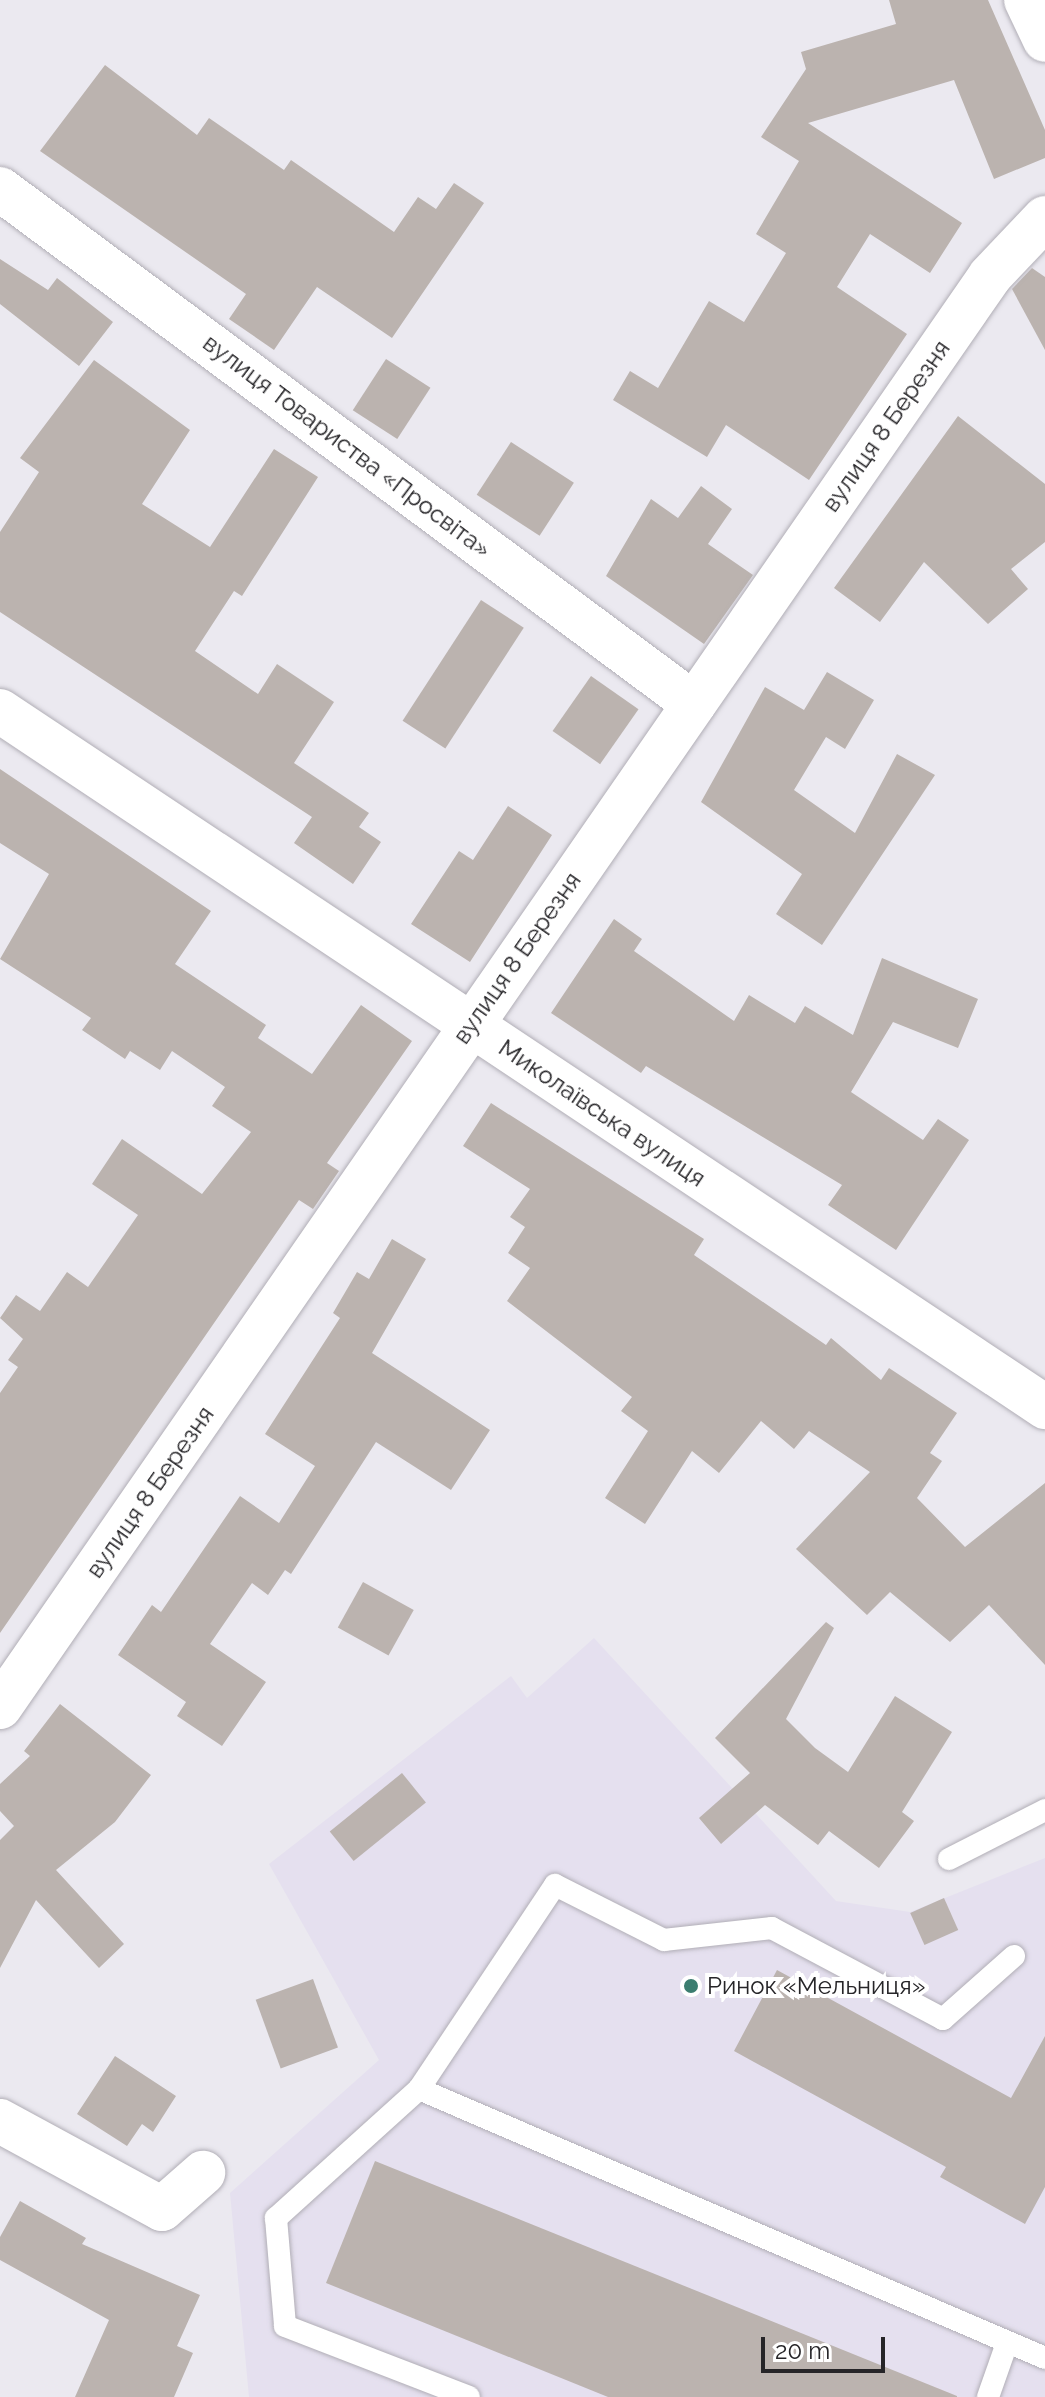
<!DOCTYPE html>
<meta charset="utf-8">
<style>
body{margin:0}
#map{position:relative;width:1045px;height:2397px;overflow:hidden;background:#ebe9f0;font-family:Raleway,sans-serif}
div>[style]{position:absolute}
.built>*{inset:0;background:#e5e0ef}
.building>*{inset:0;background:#bbb3af;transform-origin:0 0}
.roads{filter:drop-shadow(0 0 2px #b1aeb6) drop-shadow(0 0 2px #b1aeb6)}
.lane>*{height:22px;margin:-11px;padding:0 11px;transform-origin:11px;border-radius:11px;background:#fff}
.street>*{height:44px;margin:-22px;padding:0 22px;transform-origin:22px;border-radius:22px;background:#fff}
.dots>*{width:22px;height:22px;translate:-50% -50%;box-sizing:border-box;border:4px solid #fff;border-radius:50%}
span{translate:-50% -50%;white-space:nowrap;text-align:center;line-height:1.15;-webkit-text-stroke:8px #fff;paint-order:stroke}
.street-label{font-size:24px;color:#262528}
.poi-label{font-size:24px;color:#262528}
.left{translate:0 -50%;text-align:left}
.scale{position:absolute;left:761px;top:2337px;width:124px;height:36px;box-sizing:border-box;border:4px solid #262528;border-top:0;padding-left:10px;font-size:24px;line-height:28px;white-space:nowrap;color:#262528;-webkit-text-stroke:6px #fff;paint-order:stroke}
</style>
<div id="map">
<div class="built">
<div style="clip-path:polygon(594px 1638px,836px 1901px,910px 1912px,1045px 1858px,1045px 2397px,249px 2397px,230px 2193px,379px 2060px,269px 1864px,511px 1676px,527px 1698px)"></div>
</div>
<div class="building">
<div style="clip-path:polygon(889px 0,988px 0,1045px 130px,1045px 158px,994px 179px,954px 80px,808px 123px,962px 223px,930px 273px,870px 234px,837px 287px,907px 334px,809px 480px,726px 425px,707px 457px,613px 400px,630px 371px,658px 388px,709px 301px,744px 322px,786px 253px,756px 234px,799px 161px,761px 137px,806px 69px,801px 52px,896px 24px)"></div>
<div style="clip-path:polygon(105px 65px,197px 135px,209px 118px,284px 170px,291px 160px,394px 232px,418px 197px,436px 209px,454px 183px,484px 203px,392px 338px,317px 287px,274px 350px,229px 319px,246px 294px,40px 151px)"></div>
<div style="clip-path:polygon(0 259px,48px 290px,57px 278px,113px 322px,79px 366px,0 304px)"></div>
<div style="clip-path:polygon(1032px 268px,1045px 277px,1045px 350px,1012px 289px)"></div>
<div style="left:386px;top:359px;width:53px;height:61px;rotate:33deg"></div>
<div style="clip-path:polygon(94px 360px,190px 430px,142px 504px,210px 547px,274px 449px,318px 477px,242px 596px,234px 591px,195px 651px,258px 694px,277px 664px,334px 702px,294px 763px,369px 813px,359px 827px,381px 842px,353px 884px,294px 843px,312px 817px,0 612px,0 532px,39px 472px,20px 458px)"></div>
<div style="clip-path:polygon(958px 416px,1045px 484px,1045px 542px,1011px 569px,1028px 589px,988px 624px,924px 562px,880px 622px,834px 588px)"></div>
<div style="left:511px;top:442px;width:75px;height:63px;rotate:33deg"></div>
<div style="clip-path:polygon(701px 486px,732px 509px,708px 544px,753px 575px,704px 644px,606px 576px,651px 499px,678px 518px)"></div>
<div style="left:481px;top:600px;width:51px;height:144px;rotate:33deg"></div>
<div style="clip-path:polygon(827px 672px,874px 700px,845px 749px,826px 737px,794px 790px,855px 833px,897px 754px,935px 775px,822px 945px,776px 914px,802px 874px,701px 802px,765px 687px,804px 710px)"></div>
<div style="left:591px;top:676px;width:58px;height:67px;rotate:35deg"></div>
<div style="clip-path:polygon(0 769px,211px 911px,175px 964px,266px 1025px,258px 1038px,312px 1074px,361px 1005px,412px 1041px,327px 1163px,339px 1171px,313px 1209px,299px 1200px,0 1633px,0 1393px,18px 1367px,8px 1360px,23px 1339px,0 1318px,16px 1295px,40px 1311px,67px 1272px,88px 1287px,138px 1215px,92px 1184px,122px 1139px,202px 1194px,251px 1132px,212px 1106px,225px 1087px,172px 1051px,160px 1070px,130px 1051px,125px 1059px,82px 1030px,91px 1018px,0 959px,49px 874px,0 843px)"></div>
<div style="clip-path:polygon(508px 806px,552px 835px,470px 962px,411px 924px,459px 851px,473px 860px)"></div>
<div style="clip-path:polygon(614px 919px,642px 939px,634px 951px,734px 1021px,749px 995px,795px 1023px,805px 1006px,853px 1035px,882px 958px,978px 999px,958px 1048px,893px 1022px,851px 1092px,923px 1140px,938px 1119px,969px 1140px,896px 1250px,828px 1205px,842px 1185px,646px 1066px,641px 1073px,551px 1013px)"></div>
<div style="clip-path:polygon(491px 1103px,704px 1239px,694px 1255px,826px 1345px,831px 1338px,881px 1380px,889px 1368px,957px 1413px,930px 1453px,942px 1461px,917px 1498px,965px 1547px,1045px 1483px,1045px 1665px,989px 1605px,950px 1642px,890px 1592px,867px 1615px,796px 1549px,870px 1472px,809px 1431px,794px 1449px,761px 1421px,719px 1473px,692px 1451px,645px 1524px,605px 1498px,648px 1431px,621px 1411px,632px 1397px,507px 1301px,530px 1268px,508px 1253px,525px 1227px,510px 1217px,530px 1189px,463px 1146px)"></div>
<div style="clip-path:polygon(392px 1239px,426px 1259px,372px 1353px,490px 1430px,451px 1490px,376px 1442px,291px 1574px,285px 1570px,268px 1595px,252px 1583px,210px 1644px,266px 1682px,222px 1746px,177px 1716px,186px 1702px,118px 1655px,152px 1605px,161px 1612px,240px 1496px,279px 1523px,315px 1466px,265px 1434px,340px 1318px,333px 1313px,357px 1272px,369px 1279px)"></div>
<div style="left:363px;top:1582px;width:58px;height:52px;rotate:29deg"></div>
<div style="clip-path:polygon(826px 1622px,834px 1628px,786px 1719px,815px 1748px,848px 1772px,895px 1696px,952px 1732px,902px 1812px,914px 1821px,879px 1868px,829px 1831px,818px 1845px,765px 1805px,721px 1844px,699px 1818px,750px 1773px,715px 1738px)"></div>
<div style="clip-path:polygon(60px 1704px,151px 1775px,115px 1822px,56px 1870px,124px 1944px,99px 1968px,36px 1900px,0 1968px,0 1840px,14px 1826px,0 1811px,0 1784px,30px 1756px,24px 1751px)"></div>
<div style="left:402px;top:1773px;width:38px;height:93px;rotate:51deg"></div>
<div style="left:944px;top:1898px;width:35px;height:37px;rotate:66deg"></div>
<div style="clip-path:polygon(777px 1970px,1011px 2098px,1045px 2036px,1045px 2187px,1025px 2224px,940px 2177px,946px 2167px,734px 2051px)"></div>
<div style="left:313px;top:1979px;width:73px;height:61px;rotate:70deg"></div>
<div style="clip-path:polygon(115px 2056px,176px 2096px,153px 2132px,142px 2124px,127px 2146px,77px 2114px)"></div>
<div style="clip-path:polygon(375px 2161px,957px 2396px,957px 2397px,608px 2397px,326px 2283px)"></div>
<div style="clip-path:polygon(20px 2201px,86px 2238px,82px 2244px,200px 2295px,177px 2346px,193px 2353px,174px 2397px,75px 2397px,109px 2320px,0 2260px,0 2237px)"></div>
</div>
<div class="roads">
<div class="lane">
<div style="left:949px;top:1859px;width:108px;rotate:-27deg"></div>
<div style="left:1014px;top:1956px;width:95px;rotate:138.4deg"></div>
<div style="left:943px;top:2019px;width:194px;rotate:-152deg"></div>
<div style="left:772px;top:1928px;width:109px;rotate:173.7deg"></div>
<div style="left:664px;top:1940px;width:122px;rotate:-153.2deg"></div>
<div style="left:555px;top:1885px;width:245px;rotate:123.7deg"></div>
<div style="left:419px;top:2089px;width:681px;rotate:23.25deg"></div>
<div style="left:419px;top:2089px;width:193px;rotate:137.9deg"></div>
<div style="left:276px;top:2218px;width:108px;rotate:85.2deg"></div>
<div style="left:285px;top:2326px;width:197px;rotate:21.1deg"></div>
<div style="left:988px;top:2397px;width:54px;rotate:-70.6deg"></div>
</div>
<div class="street">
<div style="left:1026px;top:0;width:44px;rotate:64.6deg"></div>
<div style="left:0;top:189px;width:864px;rotate:36.58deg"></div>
<div style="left:0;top:711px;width:1256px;rotate:33.66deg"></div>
<div style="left:0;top:1707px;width:1740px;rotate:-55.32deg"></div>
<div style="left:990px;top:276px;width:80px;rotate:-46.5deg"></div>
<div style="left:0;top:2121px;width:184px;rotate:28.5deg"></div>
<div style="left:162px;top:2209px;width:55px;rotate:-41.3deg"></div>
</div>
</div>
<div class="dots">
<div style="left:691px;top:1986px;background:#3b7d6f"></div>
</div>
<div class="street-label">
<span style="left:886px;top:426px;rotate:-55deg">вулиця 8 Березня</span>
<span style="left:347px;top:446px;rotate:37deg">вулиця Товариства «Просвіта»</span>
<span style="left:517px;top:958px;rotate:-55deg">вулиця 8 Березня</span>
<span style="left:602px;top:1113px;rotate:34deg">Миколаївська вулиця</span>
<span style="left:150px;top:1492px;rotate:-55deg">вулиця 8 Березня</span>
</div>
<div class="poi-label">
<span class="left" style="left:707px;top:1986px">Ринок «Мельниця»</span>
</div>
<div class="scale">20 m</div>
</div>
